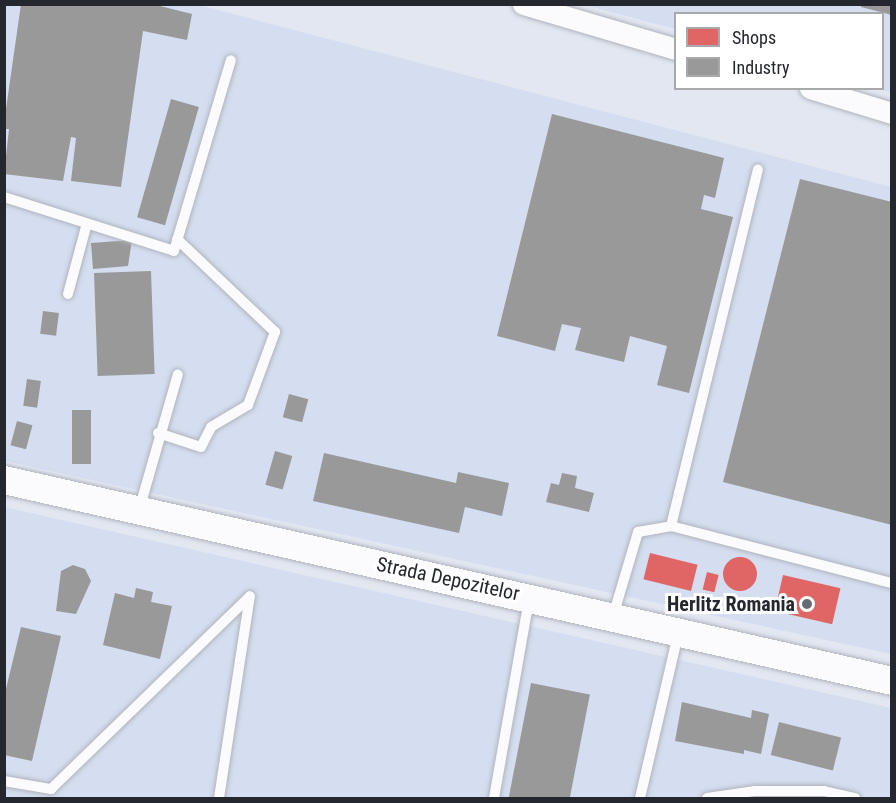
<!DOCTYPE html>
<style>
body{margin:0}
#map{position:relative;width:896px;height:803px;overflow:hidden;background:#e2e7f2;font-family:"Roboto Condensed",sans-serif}
div>[style]{position:absolute}
.built>*{inset:0;background:#d4def0}
.shops>*{inset:0;background:#e06666;transform-origin:0 0}
.round{border-radius:50%}
.industry>*{inset:0;background:#999;transform-origin:0 0}
.roads{filter:drop-shadow(0 0 2px #b0b4bc) drop-shadow(0 0 2px #b0b4bc)}
.lane>*{height:10px;margin:-5px;padding:0 5px;transform-origin:5px;border-radius:5px;background:#fbfbfd}
.street>*{height:21px;margin:-10.5px;padding:0 10.5px;transform-origin:10.5px;border-radius:10.5px;background:#fbfbfd}
.secondary>*{height:28px;margin:-14px;padding:0 14px;transform-origin:14px;border-radius:14px;background:#fbfbfd}
.dots>*{width:16px;height:16px;translate:-50% -50%;box-sizing:border-box;border:3px solid #fff;border-radius:50%}
span{translate:-50% -50%;white-space:nowrap;text-align:center;line-height:1.15;-webkit-text-stroke:6px #fff;paint-order:stroke}
.street-label{font-size:20px;color:#24272e}
.poi-label{font-size:20px;color:#24272e;font-weight:700}
.right{translate:-100% -50%;text-align:right}
.frame{position:absolute;inset:0;border:6px solid #24272e;pointer-events:none}
.legend{position:absolute;left:674px;top:12px;width:210px;height:78px;box-sizing:border-box;background:#fff;border:2px solid #a7a9ab;margin:0;padding:8px 10px;list-style:none;font-size:18px;color:#24272e}
.legend li{display:flex;align-items:center;gap:12px;height:30px}
.legend b{width:30px;border:2px solid #a7a9ab}
</style>
<div id="map">
<div class="built">
<div style="clip-path:polygon(5px 5px,199px 5px,891px 187px,891px 654px,5px 461px)"></div>
<div style="clip-path:polygon(585px 5px,891px 5px,891px 92px,880px 89px,882px 14px,676px 14px,675px 29px)"></div>
<div style="clip-path:polygon(4px 507px,891px 708px,891px 798px,5px 798px)"></div>
</div>
<div class="shops">
<div style="left:650px;top:553px;width:49px;height:27px;rotate:14deg"></div>
<div class="round" style="left:723px;top:557px;width:34px;height:34px"></div>
<div style="left:707px;top:572px;width:12px;height:18px;rotate:14deg"></div>
<div style="left:783px;top:575px;width:59px;height:37px;rotate:13deg"></div>
</div>
<div class="industry">
<div style="clip-path:polygon(21px 4px,152px 4px,192px 14px,187px 40px,143px 31px,121px 187px,71px 181px,76px 138px,71px 137px,63px 181px,4px 174px,9px 129px,4px 129px,4px 123px)"></div>
<div style="clip-path:polygon(861px 4px,892px 4px,892px 15px,861px 7px)"></div>
<div style="left:171px;top:99px;width:29px;height:123px;rotate:16deg"></div>
<div style="clip-path:polygon(552px 114px,724px 158px,715px 198px,704px 195px,701px 209px,733px 217px,689px 393px,657px 385px,667px 346px,630px 336px,624px 362px,575px 350px,581px 328px,562px 324px,555px 351px,497px 336px)"></div>
<div style="clip-path:polygon(800px 179px,892px 202px,892px 525px,723px 482px)"></div>
<div style="clip-path:polygon(132px 240px,128px 266px,93px 269px,91px 243px)"></div>
<div style="left:151px;top:271px;width:103px;height:57px;rotate:88deg"></div>
<div style="left:43px;top:311px;width:16px;height:23px;rotate:7deg"></div>
<div style="left:27px;top:379px;width:14px;height:27px;rotate:8deg"></div>
<div style="left:289px;top:394px;width:20px;height:24px;rotate:15deg"></div>
<div style="left:72px;top:410px;width:19px;height:54px"></div>
<div style="left:17px;top:421px;width:16px;height:25px;rotate:15deg"></div>
<div style="left:275px;top:451px;width:18px;height:35px;rotate:16deg"></div>
<div style="clip-path:polygon(324px 453px,456px 483px,458px 472px,509px 483px,502px 516px,465px 507px,459px 533px,313px 501px)"></div>
<div style="clip-path:polygon(562px 473px,577px 476px,575px 488px,594px 493px,589px 512px,546px 502px,551px 483px,559px 485px)"></div>
<div style="clip-path:polygon(73px 565px,85px 569px,91px 581px,76px 614px,56px 611px,61px 571px)"></div>
<div style="clip-path:polygon(136px 588px,153px 592px,151px 602px,172px 606px,160px 659px,103px 645px,115px 593px,134px 598px)"></div>
<div style="clip-path:polygon(21px 627px,61px 636px,32px 761px,4px 755px,4px 697px)"></div>
<div style="left:531px;top:683px;width:60px;height:117px;rotate:11deg"></div>
<div style="clip-path:polygon(682px 702px,751px 718px,752px 710px,769px 714px,761px 754px,744px 750px,744px 754px,675px 741px)"></div>
<div style="left:779px;top:722px;width:64px;height:34px;rotate:14deg"></div>
</div>
<div class="roads">
<div class="lane">
<div style="left:4px;top:197px;width:178px;rotate:17.6deg"></div>
<div style="left:174px;top:251px;width:199px;rotate:-73.4deg"></div>
<div style="left:68px;top:294px;width:73px;rotate:-75deg"></div>
<div style="left:158px;top:433px;width:45px;rotate:18deg"></div>
<div style="left:201px;top:447px;width:22px;rotate:-63deg"></div>
<div style="left:211px;top:427px;width:43px;rotate:-30.7deg"></div>
<div style="left:248px;top:405px;width:78px;rotate:-69.7deg"></div>
<div style="left:275px;top:332px;width:135px;rotate:-136.5deg"></div>
<div style="left:139px;top:510px;width:141px;rotate:-74deg"></div>
<div style="left:671px;top:526px;width:367px;rotate:-76.3deg"></div>
<div style="left:613px;top:616px;width:88px;rotate:-73.4deg"></div>
<div style="left:638px;top:532px;width:34px;rotate:-10deg"></div>
<div style="left:671px;top:526px;width:228px;rotate:14.5deg"></div>
<div style="left:4px;top:781px;width:48px;rotate:9.7deg"></div>
<div style="left:51px;top:789px;width:277px;rotate:-44.1deg"></div>
<div style="left:219px;top:798px;width:204px;rotate:-81.3deg"></div>
<div style="left:494px;top:798px;width:201px;rotate:-80deg"></div>
<div style="left:640px;top:798px;width:167px;rotate:-76.9deg"></div>
<div style="left:707px;top:798px;width:49px;rotate:-8.3deg"></div>
<div style="left:755px;top:791px;width:69px"></div>
<div style="left:824px;top:791px;width:32px;rotate:13deg"></div>
</div>
<div class="street">
<div style="left:523px;top:4px;width:159px;rotate:16.4deg"></div>
<div style="left:810px;top:88px;width:86px;rotate:17deg"></div>
</div>
<div class="secondary">
<div style="left:4px;top:480px;width:910px;rotate:12.75deg"></div>
</div>
</div>
<div class="dots">
<div style="left:807px;top:604px;background:#666a73"></div>
</div>
<div class="street-label">
<span style="left:448px;top:579px;rotate:12deg">Strada Depozitelor</span>
</div>
<div class="poi-label">
<span class="right" style="left:795px;top:604px">Herlitz Romania</span>
</div>
<div class="frame"></div>
<ul class="legend">
<li><b style="height:16px;background:#e06666"></b>Shops</li>
<li><b style="height:16px;background:#999"></b>Industry</li>
</ul>
</div>
